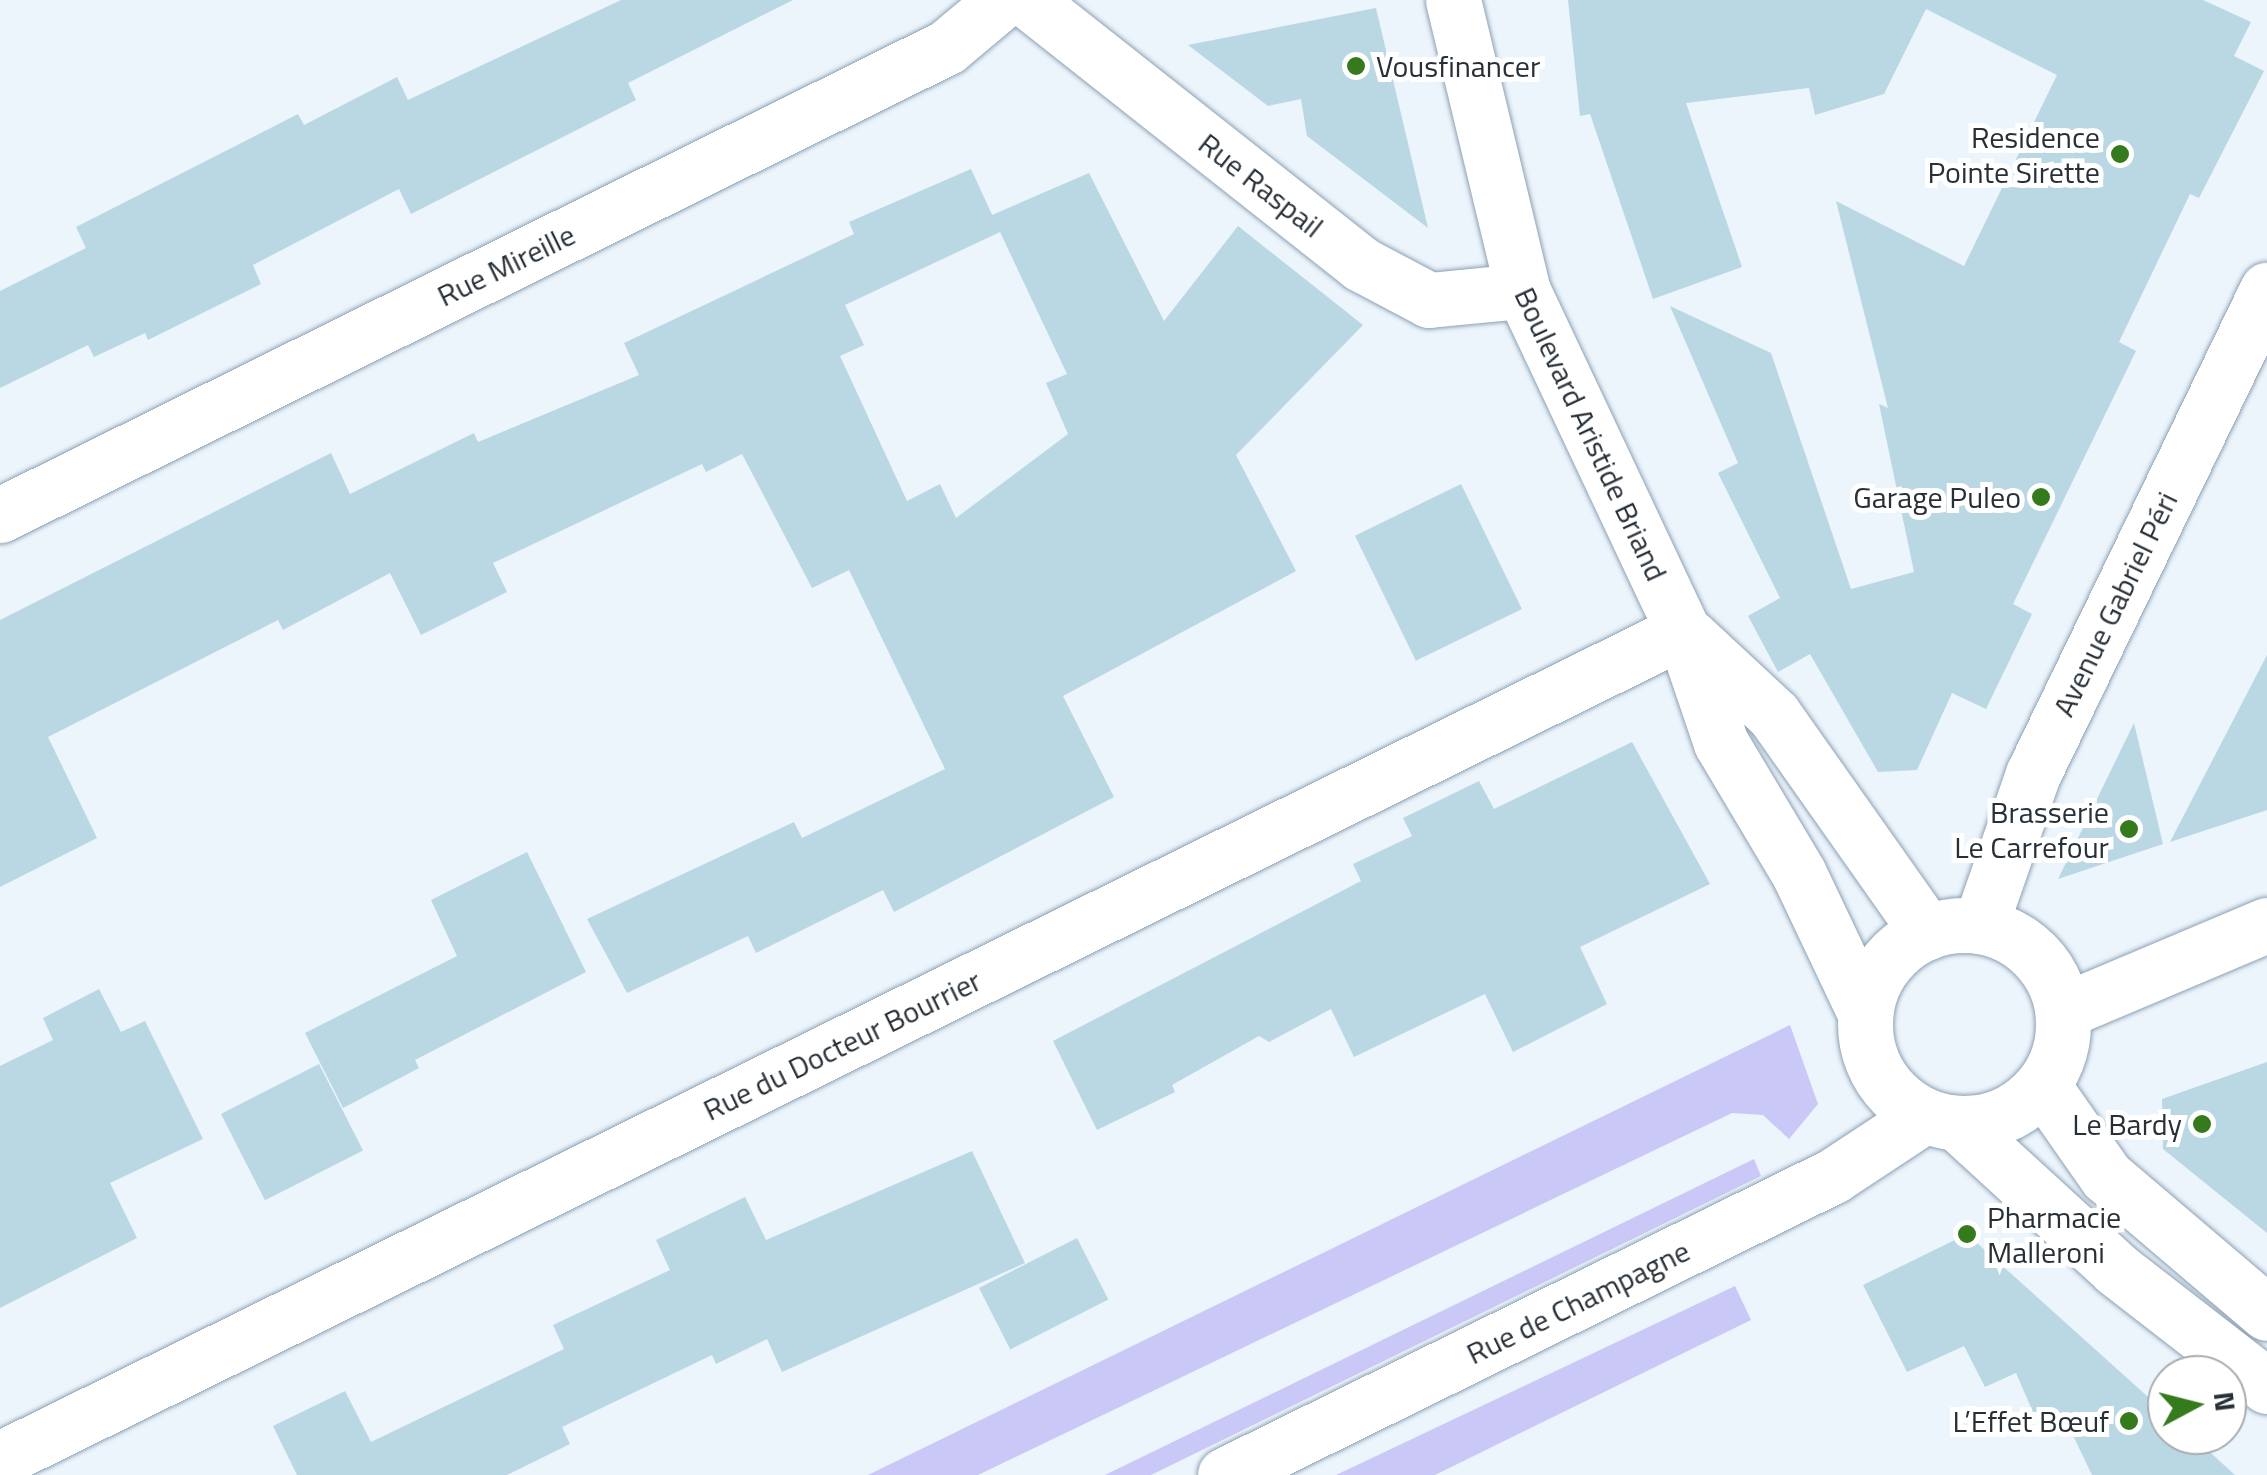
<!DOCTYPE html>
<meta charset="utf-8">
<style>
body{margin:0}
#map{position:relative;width:2267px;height:1475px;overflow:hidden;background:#ecf4fc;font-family:"Titillium Web",sans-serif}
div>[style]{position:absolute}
.green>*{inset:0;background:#cac8f6}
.building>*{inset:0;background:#bad8e3;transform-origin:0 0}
.roads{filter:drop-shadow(0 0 2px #8ca1b3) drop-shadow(0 0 2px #8ca1b3)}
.street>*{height:55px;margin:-27.5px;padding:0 27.5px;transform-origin:27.5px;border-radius:27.5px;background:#fff}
.secondary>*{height:55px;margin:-27.5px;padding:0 27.5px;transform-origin:27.5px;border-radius:27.5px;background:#fff}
.secondary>.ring{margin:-27.5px;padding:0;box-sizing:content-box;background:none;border:55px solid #fff;border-radius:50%}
.dots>*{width:28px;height:28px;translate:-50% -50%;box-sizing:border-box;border:5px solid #fff;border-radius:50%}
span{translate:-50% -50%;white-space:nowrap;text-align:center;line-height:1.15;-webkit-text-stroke:10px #fff;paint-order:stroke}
.poi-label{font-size:30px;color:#272f37}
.left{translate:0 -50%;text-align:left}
.right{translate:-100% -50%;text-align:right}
.street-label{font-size:30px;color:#272f37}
.north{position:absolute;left:2147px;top:1355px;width:100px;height:100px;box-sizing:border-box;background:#fff;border:2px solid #a9acaf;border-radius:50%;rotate:83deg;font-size:28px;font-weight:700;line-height:40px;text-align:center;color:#272f37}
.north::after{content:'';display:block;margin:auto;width:35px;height:45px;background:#357b1d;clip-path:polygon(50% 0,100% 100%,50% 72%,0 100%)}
</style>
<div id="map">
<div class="green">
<div style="clip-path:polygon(1790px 1025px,1818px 1104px,1789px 1139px,1763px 1115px,1732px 1113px,978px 1475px,868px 1475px)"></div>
<div style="clip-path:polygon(1754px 1159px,1761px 1176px,1151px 1475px,1105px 1475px)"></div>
<div style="clip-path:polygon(1735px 1286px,1751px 1320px,1435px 1475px,1336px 1475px)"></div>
</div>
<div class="building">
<div style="clip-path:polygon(621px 0,793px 0,628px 83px,636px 100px,411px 214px,399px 189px,253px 265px,261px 284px,148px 340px,145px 333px,94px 357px,88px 345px,0 388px,0 291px,86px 248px,76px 227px,298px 114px,304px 125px,397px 77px,408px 100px)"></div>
<div style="clip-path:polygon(1568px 0,2203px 0,2251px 22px,2234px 56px,2264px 71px,2199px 198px,2190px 194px,2119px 342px,2136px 351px,2013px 604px,2032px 614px,1986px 709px,1952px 693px,1917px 770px,1878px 772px,1810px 654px,1778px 672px,1748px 616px,1780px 598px,1718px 473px,1738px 463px,1670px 306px,1771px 353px,1851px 589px,1914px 572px,1879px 404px,1888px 408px,1836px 201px,1964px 266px,2057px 75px,1926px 9px,1884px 94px,1815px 115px,1809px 88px,1686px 103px,1742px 267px,1653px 299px,1590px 114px,1580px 116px)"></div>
<div style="clip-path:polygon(1376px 8px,1428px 228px,1307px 136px,1301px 99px,1268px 106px,1188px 45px)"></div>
<div style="clip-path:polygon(971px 169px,1000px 232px,845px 305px,864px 345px,840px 356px,907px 501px,940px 484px,956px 518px,1068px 434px,1046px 383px,1067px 374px,992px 215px,1089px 173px,1164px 321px,1238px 226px,1363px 325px,1236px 455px,1296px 571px,1063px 696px,1114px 797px,894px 912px,883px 890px,756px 953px,748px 936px,627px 993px,587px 919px,794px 822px,802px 838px,945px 769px,849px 570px,812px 588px,742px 454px,706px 472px,702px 464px,493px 563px,507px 592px,421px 635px,390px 573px,283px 630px,278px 620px,48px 737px,97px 838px,0 887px,0 620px,331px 453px,350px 494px,474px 433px,478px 442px,639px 375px,624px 343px,854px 234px,849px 222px)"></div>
<div style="left:1461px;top:484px;width:139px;height:118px;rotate:64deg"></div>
<div style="clip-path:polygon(2267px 655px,2267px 810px,2170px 842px)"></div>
<div style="clip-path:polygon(2134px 723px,2163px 844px,2058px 879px)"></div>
<div style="clip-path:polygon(1632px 742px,1710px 884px,1580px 947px,1607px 1004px,1513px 1052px,1485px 994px,1354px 1057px,1331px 1009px,1269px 1042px,1259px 1036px,1172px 1085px,1175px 1092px,1097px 1130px,1053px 1041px,1361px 881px,1353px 864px,1412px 836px,1403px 818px,1479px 781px,1494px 809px)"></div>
<div style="clip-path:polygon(527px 852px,586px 972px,415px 1060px,419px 1068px,343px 1108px,305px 1033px,457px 956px,431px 900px)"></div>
<div style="clip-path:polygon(99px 989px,121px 1032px,145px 1021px,203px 1139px,110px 1183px,137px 1238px,0 1308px,0 1066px,53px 1040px,43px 1018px)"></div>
<div style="clip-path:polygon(2267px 1062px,2267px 1233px,2163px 1149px,2162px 1099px)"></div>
<div style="left:319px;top:1064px;width:97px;height:110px;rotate:63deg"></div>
<div style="clip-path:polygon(972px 1151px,1025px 1263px,782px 1372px,767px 1339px,716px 1364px,712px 1355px,562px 1427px,570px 1444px,507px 1475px,297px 1475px,273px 1426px,345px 1391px,371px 1442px,564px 1349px,553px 1325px,670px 1270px,656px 1240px,745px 1197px,766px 1240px)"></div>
<div style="clip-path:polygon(1967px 1234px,2167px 1414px,2167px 1435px,2191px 1435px,2235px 1475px,2092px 1475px,2066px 1421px,2042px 1433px,2016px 1373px,1985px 1387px,1964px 1346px,1907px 1372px,1863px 1285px)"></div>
<div style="left:1077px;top:1238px;width:69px;height:110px;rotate:63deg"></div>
</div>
<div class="roads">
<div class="street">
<div style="left:1027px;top:0;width:426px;rotate:38.3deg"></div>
<div style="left:1361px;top:264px;width:77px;rotate:27.9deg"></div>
<div style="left:1429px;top:300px;width:94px;rotate:-5.5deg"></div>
<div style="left:0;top:515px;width:1056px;rotate:-26.3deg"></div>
<div style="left:947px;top:47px;width:73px;rotate:-40deg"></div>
<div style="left:1980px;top:926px;width:161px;rotate:-70.8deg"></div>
<div style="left:2033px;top:774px;width:538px;rotate:-64.2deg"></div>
<div style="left:0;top:1459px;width:1876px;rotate:-26.2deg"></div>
</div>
<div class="secondary">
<div style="left:1453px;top:0;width:299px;rotate:76.5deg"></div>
<div style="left:1523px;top:291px;width:376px;rotate:64.8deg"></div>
<div style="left:1683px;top:631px;width:118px;rotate:71.3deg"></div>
<div style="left:1721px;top:743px;width:152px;rotate:59.2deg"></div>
<div style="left:1799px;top:874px;width:154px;rotate:64.6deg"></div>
<div style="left:1689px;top:636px;width:116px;rotate:42.9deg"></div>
<div style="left:1774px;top:715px;width:266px;rotate:54.8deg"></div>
<div class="ring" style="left:1865px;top:925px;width:143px;height:143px"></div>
<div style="left:2063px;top:1011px;width:221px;rotate:-22.9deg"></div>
<div style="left:2043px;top:1086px;width:110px;rotate:55deg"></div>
<div style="left:2106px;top:1176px;width:211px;rotate:40.4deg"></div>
<div style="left:1958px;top:1124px;width:214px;rotate:42.5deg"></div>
<div style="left:2116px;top:1269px;width:191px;rotate:37.8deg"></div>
<div style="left:1225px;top:1475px;width:678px;rotate:-26.19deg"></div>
<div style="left:1833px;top:1176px;width:109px;rotate:-33.4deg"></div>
</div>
</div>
<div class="dots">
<div style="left:1356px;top:66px;background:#357b1d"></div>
<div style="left:2120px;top:154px;background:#357b1d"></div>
<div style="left:2041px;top:497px;background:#357b1d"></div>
<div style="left:2129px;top:829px;background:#357b1d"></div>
<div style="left:2202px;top:1124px;background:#357b1d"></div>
<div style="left:1967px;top:1234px;background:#357b1d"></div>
<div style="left:2129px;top:1421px;background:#357b1d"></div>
</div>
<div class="poi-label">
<span class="left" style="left:1376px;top:66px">Vousfinancer</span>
<span class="right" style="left:2100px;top:154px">Residence<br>Pointe Sirette</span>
<span class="right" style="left:2021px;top:497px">Garage Puleo</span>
<span class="right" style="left:2109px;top:829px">Brasserie<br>Le Carrefour</span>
<span class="right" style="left:2182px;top:1124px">Le Bardy</span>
<span class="left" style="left:1987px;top:1234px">Pharmacie<br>Malleroni</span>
<span class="right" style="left:2109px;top:1421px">L’Effet Bœuf</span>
</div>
<div class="street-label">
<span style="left:1261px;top:185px;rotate:38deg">Rue Raspail</span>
<span style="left:506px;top:265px;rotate:-26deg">Rue Mireille</span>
<span style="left:1591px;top:434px;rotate:65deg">Boulevard Aristide Briand</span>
<span style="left:2115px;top:604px;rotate:-64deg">Avenue Gabriel Péri</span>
<span style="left:842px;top:1045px;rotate:-26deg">Rue du Docteur Bourrier</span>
<span style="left:1578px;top:1302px;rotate:-26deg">Rue de Champagne</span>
</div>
<div class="north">N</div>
</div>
